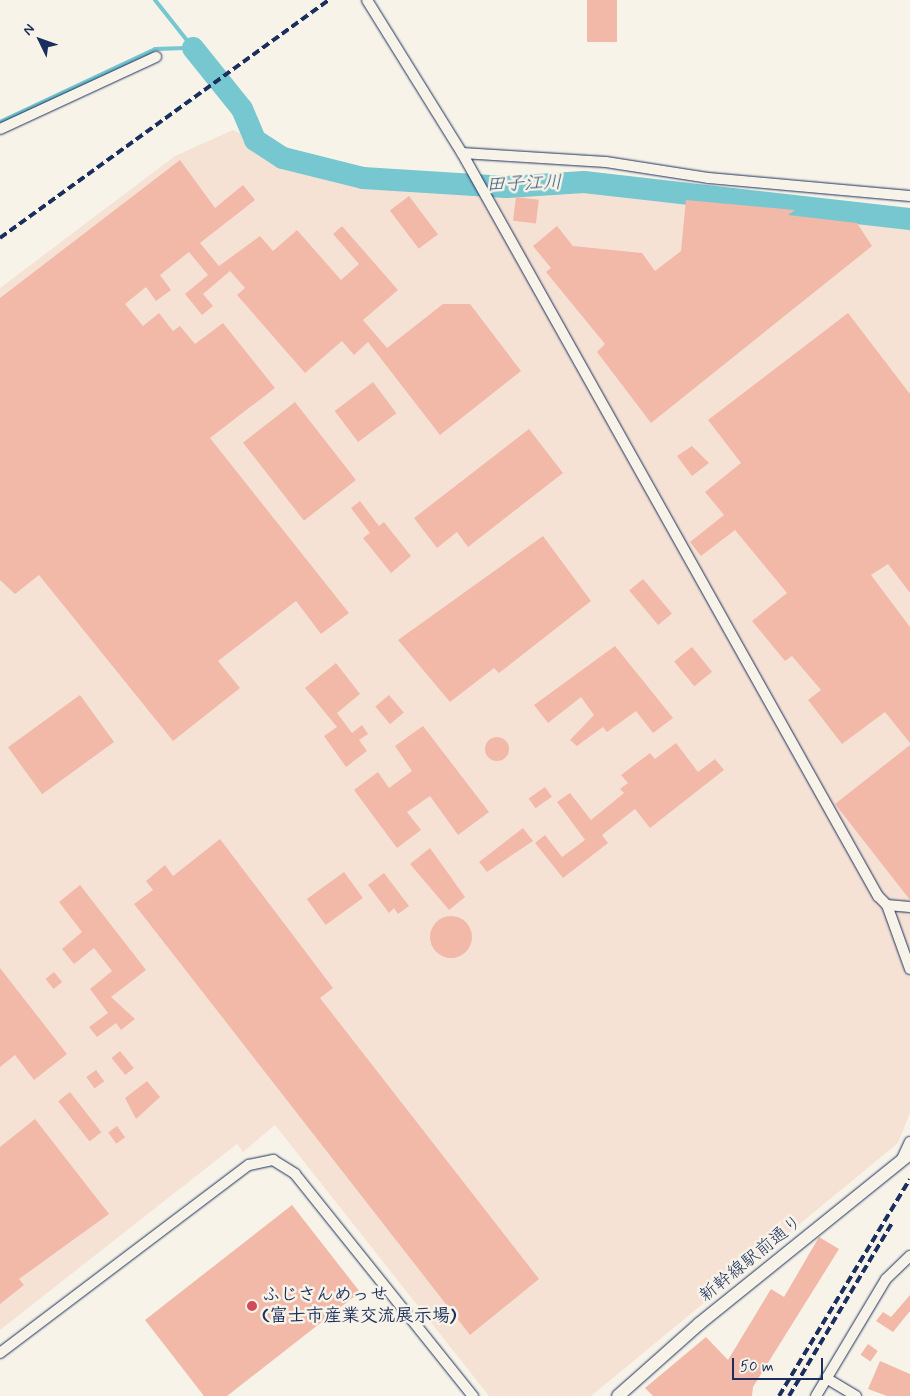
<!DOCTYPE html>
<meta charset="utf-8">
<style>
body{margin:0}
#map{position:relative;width:910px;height:1396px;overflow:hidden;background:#f7f3e8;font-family:Mynerve,"Klee One",sans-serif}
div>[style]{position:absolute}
.built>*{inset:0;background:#f6e2d5}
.stream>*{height:4px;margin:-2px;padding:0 2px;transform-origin:2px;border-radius:2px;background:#76c7cf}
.river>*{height:22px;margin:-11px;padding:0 11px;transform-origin:11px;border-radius:11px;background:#76c7cf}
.building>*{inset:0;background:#f2b9a9;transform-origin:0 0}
.round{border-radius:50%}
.roads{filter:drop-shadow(0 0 1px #1b2f5e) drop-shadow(0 0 1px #1b2f5e)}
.minor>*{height:10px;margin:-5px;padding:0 5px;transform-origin:5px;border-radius:5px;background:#f7f3e8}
.tertiary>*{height:12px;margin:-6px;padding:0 6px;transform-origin:6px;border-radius:6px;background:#f7f3e8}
.rail>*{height:4px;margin-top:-2px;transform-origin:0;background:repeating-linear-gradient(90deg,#1b2f5e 0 8px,transparent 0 12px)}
.dots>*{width:14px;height:14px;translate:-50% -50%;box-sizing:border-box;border:2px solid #f7f3e8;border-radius:50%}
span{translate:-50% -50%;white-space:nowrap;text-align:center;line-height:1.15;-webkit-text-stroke:5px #f7f3e8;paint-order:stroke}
.street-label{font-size:18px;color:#1b2f5e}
.poi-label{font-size:18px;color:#1b2f5e;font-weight:700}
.left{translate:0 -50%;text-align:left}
.water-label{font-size:19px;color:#32557a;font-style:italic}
.north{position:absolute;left:15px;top:15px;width:50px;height:50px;-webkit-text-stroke:4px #f7f3e8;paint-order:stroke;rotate:312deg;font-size:14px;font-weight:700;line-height:20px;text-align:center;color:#1b2f5e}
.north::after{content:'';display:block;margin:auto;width:18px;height:22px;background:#1b2f5e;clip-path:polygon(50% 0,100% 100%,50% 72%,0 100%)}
.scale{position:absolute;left:732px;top:1358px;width:91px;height:22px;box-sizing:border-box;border:2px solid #1b2f5e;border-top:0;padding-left:6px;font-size:15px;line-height:18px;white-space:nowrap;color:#1b2f5e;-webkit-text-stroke:4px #f7f3e8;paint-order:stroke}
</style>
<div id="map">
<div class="built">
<div style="clip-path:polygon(233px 130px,297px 159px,393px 184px,488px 178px,687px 196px,910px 225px,910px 1113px,898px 1143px,591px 1396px,489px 1396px,275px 1125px,243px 1152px,237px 1144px,0 1330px,0 288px,175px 156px)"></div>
</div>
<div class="stream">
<div style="left:155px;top:0;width:61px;rotate:51.6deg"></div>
<div style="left:0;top:122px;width:171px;rotate:-25.2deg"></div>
<div style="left:155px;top:49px;width:38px;rotate:-2deg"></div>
</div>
<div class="river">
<div style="left:193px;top:48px;width:78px;rotate:51.2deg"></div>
<div style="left:242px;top:109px;width:34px;rotate:67deg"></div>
<div style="left:255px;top:140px;width:33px;rotate:33deg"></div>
<div style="left:283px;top:158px;width:82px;rotate:14deg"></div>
<div style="left:363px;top:178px;width:143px;rotate:3.6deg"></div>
<div style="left:506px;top:187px;width:78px;rotate:-3.7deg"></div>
<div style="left:584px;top:182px;width:328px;rotate:6.5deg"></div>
</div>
<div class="building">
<div style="left:587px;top:0;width:30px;height:42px"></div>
<div style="clip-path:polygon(180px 160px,215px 208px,243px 185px,255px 200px,200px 243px,219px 266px,260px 236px,273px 251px,297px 230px,341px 280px,359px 264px,333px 234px,342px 226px,398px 290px,363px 320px,387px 348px,443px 304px,470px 304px,521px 371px,440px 435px,368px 342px,354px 355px,342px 341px,305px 373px,237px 295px,245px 288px,230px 271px,203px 294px,213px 306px,202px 315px,185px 294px,208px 275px,189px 252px,160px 275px,171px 290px,156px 301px,146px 287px,125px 304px,143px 326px,159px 313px,173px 331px,180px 326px,195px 344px,223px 323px,275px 388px,210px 438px,349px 613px,321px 634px,296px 601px,218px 661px,240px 688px,173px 741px,39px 575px,15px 594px,0 580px,0 298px)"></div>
<div style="left:409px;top:196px;width:48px;height:24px;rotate:53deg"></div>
<div style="left:516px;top:197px;width:23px;height:24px;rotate:7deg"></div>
<div style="clip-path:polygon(686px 200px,795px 210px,788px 215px,857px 223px,872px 246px,651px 423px,597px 352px,605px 344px,546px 272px,551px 268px,533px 246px,557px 226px,573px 246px,642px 253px,655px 271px,681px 251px)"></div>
<div style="clip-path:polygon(848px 313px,910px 394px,910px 593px,888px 564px,871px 575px,910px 627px,910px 743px,885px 712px,842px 744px,808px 700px,821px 690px,792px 656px,785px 661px,752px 621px,787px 593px,735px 530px,701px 556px,690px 542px,724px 515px,705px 492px,741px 463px,708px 420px)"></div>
<div style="left:373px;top:382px;width:39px;height:48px;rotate:53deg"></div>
<div style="left:295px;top:402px;width:99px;height:66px;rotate:52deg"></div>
<div style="clip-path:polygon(529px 429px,563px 473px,468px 547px,457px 532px,437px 548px,414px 518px)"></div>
<div style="clip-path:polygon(692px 446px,709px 463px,692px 476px,677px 456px)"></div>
<div style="clip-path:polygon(360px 501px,379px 526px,384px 522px,411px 556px,391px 573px,363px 538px,370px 533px,351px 508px)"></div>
<div style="clip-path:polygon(543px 536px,591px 601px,499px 673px,494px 668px,450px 702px,398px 640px)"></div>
<div style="left:643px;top:579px;width:45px;height:18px;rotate:50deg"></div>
<div style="clip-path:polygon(615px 646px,673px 718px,653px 733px,636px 711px,607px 732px,603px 727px,577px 746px,570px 740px,594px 715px,581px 697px,548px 723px,534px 705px)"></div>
<div style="left:692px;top:647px;width:32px;height:23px;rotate:51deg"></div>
<div style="clip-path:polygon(336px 663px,360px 694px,337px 713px,352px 733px,362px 725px,368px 734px,359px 740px,367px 751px,346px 767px,324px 736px,337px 727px,305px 688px)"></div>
<div style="left:80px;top:695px;width:58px;height:89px;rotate:54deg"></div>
<div style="left:389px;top:695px;width:23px;height:18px;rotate:50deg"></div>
<div style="clip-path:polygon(423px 726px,489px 812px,458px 835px,430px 796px,407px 812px,421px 830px,397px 848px,354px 790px,378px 772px,389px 788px,412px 771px,395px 746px)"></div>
<div class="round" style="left:485px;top:737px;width:24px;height:24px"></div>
<div style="clip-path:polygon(676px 743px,698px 772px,715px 759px,724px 770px,650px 828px,635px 809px,602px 835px,608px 843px,563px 878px,535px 843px,545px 835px,562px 857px,585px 840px,557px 802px,570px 793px,591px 820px,624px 793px,620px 789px,628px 783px,621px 775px,650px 753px,655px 759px)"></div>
<div style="clip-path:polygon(910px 745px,910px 900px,835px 804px)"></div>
<div style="left:545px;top:787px;width:12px;height:20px;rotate:55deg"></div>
<div style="clip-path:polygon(523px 828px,533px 841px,487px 872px,479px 862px)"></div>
<div style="clip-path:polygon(220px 839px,333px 988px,320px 998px,539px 1279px,470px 1335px,134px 904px,153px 890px,146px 881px,165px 865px,173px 876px)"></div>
<div style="clip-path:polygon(430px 848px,465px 897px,449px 910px,410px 864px)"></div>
<div style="left:344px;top:872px;width:32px;height:46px;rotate:54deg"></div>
<div style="clip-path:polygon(384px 873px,409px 906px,398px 914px,394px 908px,389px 913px,368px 885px)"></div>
<div style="clip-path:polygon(80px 885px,146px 970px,111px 997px,135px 1019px,121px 1030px,116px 1023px,97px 1037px,89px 1027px,108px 1013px,90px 989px,112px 971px,94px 948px,74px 964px,62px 949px,82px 932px,59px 902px)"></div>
<div class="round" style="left:430px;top:916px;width:42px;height:42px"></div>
<div style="clip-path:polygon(0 968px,67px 1054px,34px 1080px,15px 1055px,0 1067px)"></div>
<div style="left:54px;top:972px;width:13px;height:11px;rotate:51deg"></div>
<div style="left:120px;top:1051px;width:22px;height:11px;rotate:51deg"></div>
<div style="left:96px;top:1070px;width:14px;height:12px;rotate:54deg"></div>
<div style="clip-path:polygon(147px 1081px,160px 1097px,136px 1119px,125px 1098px)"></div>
<div style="left:70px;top:1092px;width:51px;height:15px;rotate:52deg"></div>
<div style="clip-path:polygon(35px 1119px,109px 1214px,19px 1279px,24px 1285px,0 1304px,0 1147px)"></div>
<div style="left:117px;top:1126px;width:14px;height:11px;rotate:54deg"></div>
<div style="clip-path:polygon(292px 1205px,360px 1292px,227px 1396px,204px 1396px,145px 1320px)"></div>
<div style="clip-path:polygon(819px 1237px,839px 1249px,753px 1387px,752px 1396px,653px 1396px,645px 1388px,706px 1337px,728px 1360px,771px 1289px,784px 1297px)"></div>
<div style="clip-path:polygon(910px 1295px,910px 1311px,893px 1332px,876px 1321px,883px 1312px,891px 1317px)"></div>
<div style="left:868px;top:1344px;width:12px;height:13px;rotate:35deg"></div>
<div style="clip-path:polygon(880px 1361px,910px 1374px,910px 1396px,887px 1396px,868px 1389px)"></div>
</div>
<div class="roads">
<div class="minor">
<div style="left:367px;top:0;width:180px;rotate:58.2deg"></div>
<div style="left:462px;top:153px;width:852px;rotate:60.76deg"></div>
<div style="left:878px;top:896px;width:13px;rotate:45deg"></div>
<div style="left:887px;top:905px;width:23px;rotate:5deg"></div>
<div style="left:0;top:129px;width:172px;rotate:-24.8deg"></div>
<div style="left:462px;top:153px;width:144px;rotate:3.6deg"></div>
<div style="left:606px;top:162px;width:103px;rotate:8.9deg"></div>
<div style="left:708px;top:178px;width:203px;rotate:5.1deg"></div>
<div style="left:887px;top:905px;width:68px;rotate:70.2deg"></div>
<div style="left:901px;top:1161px;width:21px;rotate:-65deg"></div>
<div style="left:0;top:1353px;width:312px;rotate:-37.1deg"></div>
<div style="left:249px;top:1165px;width:25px;rotate:-12deg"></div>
<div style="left:273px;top:1160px;width:26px;rotate:32deg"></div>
<div style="left:295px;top:1174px;width:285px;rotate:51.3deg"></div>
<div style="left:826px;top:1378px;width:35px;rotate:31deg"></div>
<div style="left:816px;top:1396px;width:136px;rotate:-59.1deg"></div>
<div style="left:886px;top:1279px;width:33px;rotate:-44deg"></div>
</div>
<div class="tertiary">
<div style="left:618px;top:1396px;width:108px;rotate:-41.6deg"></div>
<div style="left:699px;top:1324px;width:271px;rotate:-38.9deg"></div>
</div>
</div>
<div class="rail">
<div style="left:0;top:238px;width:406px;rotate:-35.9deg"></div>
<div style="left:779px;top:1396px;width:253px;rotate:-58.9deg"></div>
<div style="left:789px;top:1396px;width:201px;rotate:-59.2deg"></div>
</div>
<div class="dots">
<div style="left:252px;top:1306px;background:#d1495b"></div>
</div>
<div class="street-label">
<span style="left:751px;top:1259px;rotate:-39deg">新幹線駅前通り</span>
</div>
<div class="poi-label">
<span class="left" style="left:262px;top:1306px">ふじさんめっせ<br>(富士市産業交流展示場)</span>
</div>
<div class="water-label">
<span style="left:524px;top:184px;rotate:-2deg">田子江川</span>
</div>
<div class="north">N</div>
<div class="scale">50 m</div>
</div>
